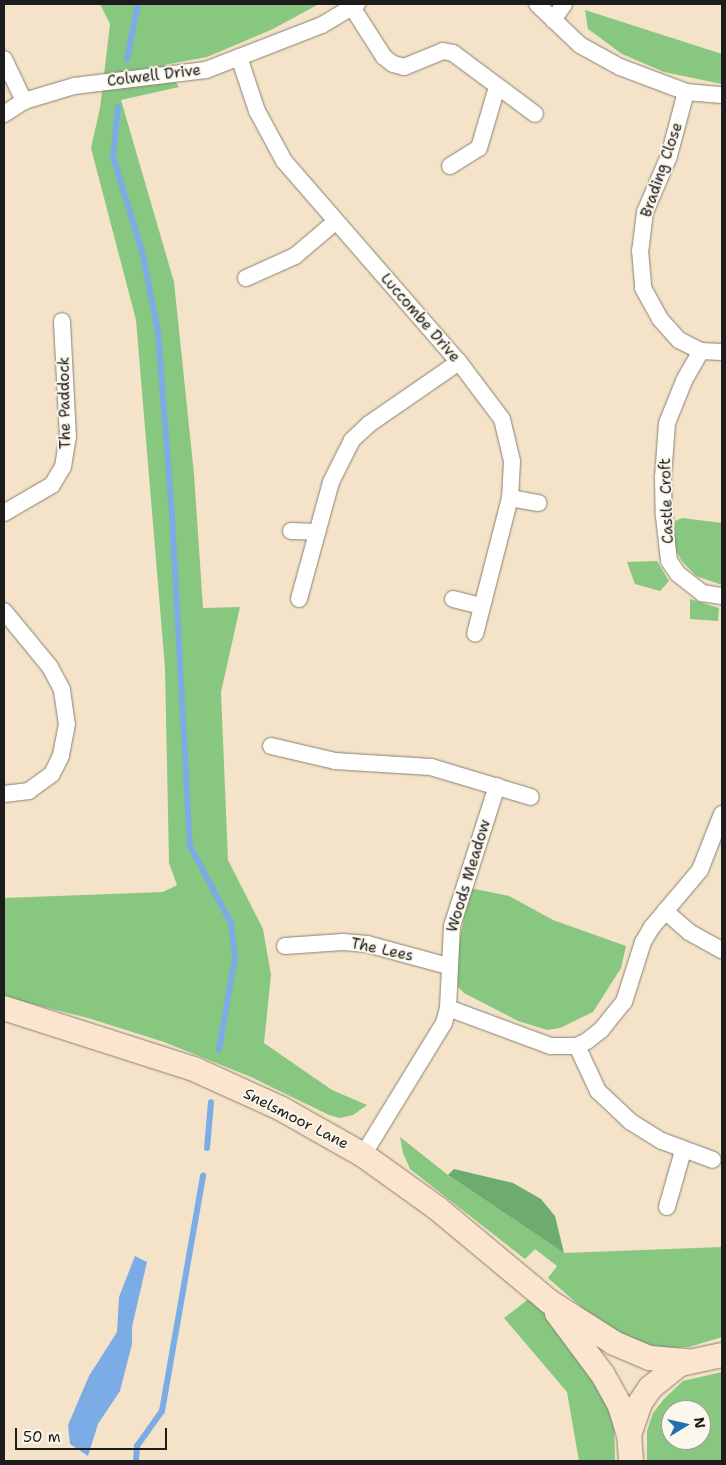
<!DOCTYPE html>
<style>
body{margin:0}
#map{position:relative;width:726px;height:1465px;overflow:hidden;background:#f4e3c8;font-family:"Shantell Sans",sans-serif}
div>[style]{position:absolute}
.green>*{inset:0;background:#87c77f}
.forest>*{inset:0;background:#6dac6e}
.water>*{inset:0;background:#7bace6}
.stream>*{height:6px;margin:-3px;padding:0 3px;transform-origin:3px;border-radius:3px;background:#7bace6}
.roads{filter:drop-shadow(0 0 1px #888072) drop-shadow(0 0 1px #888072)}
.street>*{height:16px;margin:-8px;padding:0 8px;transform-origin:8px;border-radius:8px;background:#fff}
.secondary>*{height:24px;margin:-12px;padding:0 12px;transform-origin:12px;border-radius:12px;background:#fbe5cf}
span{translate:-50% -50%;white-space:nowrap;text-align:center;line-height:1.15;-webkit-text-stroke:4px #fbf7ec;paint-order:stroke}
.street-label{font-size:15px;color:#1c1c1c}
.frame{position:absolute;inset:0;border:5px solid #1c1c1c;pointer-events:none}
.north{position:absolute;left:661px;top:1400px;width:50px;height:50px;box-sizing:border-box;background:#fbf7ec;border:1px solid #a29f99;border-radius:50%;rotate:81deg;font-size:14px;font-weight:700;line-height:20px;text-align:center;color:#1c1c1c}
.north::after{content:'';display:block;margin:auto;width:18px;height:22px;background:#1f6fb2;clip-path:polygon(50% 0,100% 100%,50% 72%,0 100%)}
.scale{position:absolute;left:15px;top:1428px;width:152px;height:22px;box-sizing:border-box;border:2px solid #1c1c1c;border-top:0;padding-left:6px;font-size:15px;line-height:18px;white-space:nowrap;color:#1c1c1c;-webkit-text-stroke:4px #fbf7ec;paint-order:stroke}
</style>
<div id="map">
<div class="green">
<div style="clip-path:polygon(100px 4px,319px 4px,273px 29px,207px 57px,164px 65px,179px 87px,121px 100px,174px 282px,194px 474px,203px 608px,240px 607px,221px 692px,228px 860px,263px 929px,271px 975px,264px 1043px,332px 1090px,367px 1105px,353px 1115px,340px 1118px,329px 1115px,251px 1077px,164px 1042px,88px 1018px,4px 997px,4px 898px,163px 892px,177px 885px,169px 863px,165px 668px,136px 320px,91px 148px,100px 108px,110px 24px)"></div>
<div style="clip-path:polygon(585px 10px,722px 54px,722px 84px,664px 72px,622px 54px,588px 29px)"></div>
<div style="clip-path:polygon(682px 518px,722px 523px,722px 585px,696px 576px,681px 560px,675px 548px,675px 521px)"></div>
<div style="clip-path:polygon(657px 561px,669px 581px,660px 591px,635px 584px,627px 562px)"></div>
<div style="clip-path:polygon(690px 599px,719px 608px,718px 621px,690px 619px)"></div>
<div style="clip-path:polygon(470px 888px,509px 896px,553px 920px,626px 946px,621px 968px,593px 1012px,560px 1028px,547px 1030px,518px 1021px,464px 993px,458px 987px,458px 947px)"></div>
<div style="clip-path:polygon(400px 1137px,448px 1175px,564px 1253px,722px 1247px,722px 1337px,689px 1347px,669px 1348px,643px 1344px,602px 1325px,548px 1278px,557px 1266px,535px 1249px,525px 1259px,410px 1169px,403px 1153px)"></div>
<div style="clip-path:polygon(531px 1297px,570px 1339px,614px 1412px,615px 1461px,579px 1461px,567px 1392px,504px 1318px)"></div>
<div style="clip-path:polygon(evenodd,722px 1372px,722px 1461px,647px 1461px,647px 1431px,653px 1413px,664px 1399px,683px 1381px,722px 1372px,671px 1410px,701px 1410px,701px 1440px,671px 1440px,671px 1410px)"></div>
</div>
<div class="forest">
<div style="clip-path:polygon(454px 1169px,513px 1183px,541px 1199px,555px 1216px,564px 1253px,448px 1175px)"></div>
</div>
<div class="water">
<div style="clip-path:polygon(135px 1256px,147px 1262px,132px 1327px,132px 1344px,120px 1391px,98px 1424px,88px 1456px,70px 1444px,68px 1425px,89px 1376px,117px 1332px,119px 1297px)"></div>
</div>
<div class="stream">
<div style="left:127px;top:59px;width:56px;rotate:-78.7deg"></div>
<div style="left:118px;top:107px;width:50px;rotate:95.7deg"></div>
<div style="left:113px;top:157px;width:98px;rotate:72.9deg"></div>
<div style="left:142px;top:251px;width:83px;rotate:78.8deg"></div>
<div style="left:158px;top:332px;width:185px;rotate:85.6deg"></div>
<div style="left:172px;top:516px;width:330px;rotate:86.9deg"></div>
<div style="left:190px;top:846px;width:87px;rotate:62deg"></div>
<div style="left:231px;top:923px;width:34px;rotate:83deg"></div>
<div style="left:235px;top:957px;width:94px;rotate:99.8deg"></div>
<div style="left:207px;top:1148px;width:46px;rotate:-85deg"></div>
<div style="left:136px;top:1461px;width:15px;rotate:-86deg"></div>
<div style="left:137px;top:1446px;width:43px;rotate:-54.5deg"></div>
<div style="left:162px;top:1411px;width:239px;rotate:-80.1deg"></div>
</div>
<div class="roads">
<div class="street">
<div style="left:537px;top:4px;width:59px;rotate:43.6deg"></div>
<div style="left:580px;top:45px;width:46px;rotate:28.8deg"></div>
<div style="left:620px;top:67px;width:71px;rotate:20.7deg"></div>
<div style="left:686px;top:92px;width:36px;rotate:5deg"></div>
<div style="left:352px;top:7px;width:59px;rotate:57.4deg"></div>
<div style="left:384px;top:57px;width:11px;rotate:38deg"></div>
<div style="left:393px;top:64px;width:11px;rotate:15deg"></div>
<div style="left:404px;top:67px;width:42px;rotate:-22.3deg"></div>
<div style="left:443px;top:51px;width:10px;rotate:11deg"></div>
<div style="left:453px;top:53px;width:102px;rotate:36.6deg"></div>
<div style="left:553px;top:20px;width:19px;rotate:-55deg"></div>
<div style="left:239px;top:57px;width:57px;rotate:71.6deg"></div>
<div style="left:257px;top:111px;width:57px;rotate:61.6deg"></div>
<div style="left:284px;top:161px;width:267px;rotate:49deg"></div>
<div style="left:459px;top:362px;width:71px;rotate:53deg"></div>
<div style="left:502px;top:419px;width:43px;rotate:76.6deg"></div>
<div style="left:512px;top:461px;width:37px;rotate:93deg"></div>
<div style="left:510px;top:498px;width:140px;rotate:104.4deg"></div>
<div style="left:4px;top:59px;width:47px;rotate:64.5deg"></div>
<div style="left:686px;top:92px;width:66px;rotate:104.9deg"></div>
<div style="left:669px;top:156px;width:61px;rotate:113.2deg"></div>
<div style="left:645px;top:212px;width:38px;rotate:97deg"></div>
<div style="left:640px;top:250px;width:38px;rotate:85deg"></div>
<div style="left:643px;top:288px;width:35px;rotate:61deg"></div>
<div style="left:660px;top:319px;width:28px;rotate:48deg"></div>
<div style="left:679px;top:340px;width:25px;rotate:27deg"></div>
<div style="left:701px;top:351px;width:21px;rotate:3deg"></div>
<div style="left:4px;top:114px;width:24px;rotate:-33deg"></div>
<div style="left:24px;top:101px;width:52px;rotate:-16.7deg"></div>
<div style="left:74px;top:86px;width:133px;rotate:-6.9deg"></div>
<div style="left:206px;top:70px;width:124px;rotate:-21.2deg"></div>
<div style="left:322px;top:25px;width:41px;rotate:-31deg"></div>
<div style="left:450px;top:166px;width:34px;rotate:-32deg"></div>
<div style="left:479px;top:148px;width:64px;rotate:-73.6deg"></div>
<div style="left:246px;top:278px;width:54px;rotate:-24.2deg"></div>
<div style="left:295px;top:256px;width:52px;rotate:-40.4deg"></div>
<div style="left:701px;top:351px;width:34px;rotate:120deg"></div>
<div style="left:684px;top:381px;width:45px;rotate:112deg"></div>
<div style="left:667px;top:423px;width:54px;rotate:94.2deg"></div>
<div style="left:663px;top:477px;width:39px;rotate:89deg"></div>
<div style="left:664px;top:516px;width:45px;rotate:83.7deg"></div>
<div style="left:669px;top:561px;width:16px;rotate:55deg"></div>
<div style="left:678px;top:574px;width:31px;rotate:38deg"></div>
<div style="left:702px;top:593px;width:20px;rotate:9deg"></div>
<div style="left:510px;top:498px;width:29px;rotate:10deg"></div>
<div style="left:4px;top:513px;width:56px;rotate:-30.3deg"></div>
<div style="left:52px;top:485px;width:21px;rotate:-59deg"></div>
<div style="left:63px;top:467px;width:30px;rotate:-81deg"></div>
<div style="left:68px;top:437px;width:116px;rotate:-93deg"></div>
<div style="left:291px;top:531px;width:25px;rotate:2deg"></div>
<div style="left:299px;top:599px;width:121px;rotate:-74.7deg"></div>
<div style="left:331px;top:482px;width:47px;rotate:-63.4deg"></div>
<div style="left:352px;top:440px;width:23px;rotate:-43deg"></div>
<div style="left:369px;top:424px;width:109px;rotate:-34.6deg"></div>
<div style="left:453px;top:599px;width:30px;rotate:14deg"></div>
<div style="left:4px;top:611px;width:72px;rotate:50.6deg"></div>
<div style="left:50px;top:667px;width:26px;rotate:62deg"></div>
<div style="left:62px;top:690px;width:34px;rotate:82deg"></div>
<div style="left:67px;top:724px;width:33px;rotate:101deg"></div>
<div style="left:61px;top:756px;width:20px;rotate:117deg"></div>
<div style="left:52px;top:774px;width:29px;rotate:144deg"></div>
<div style="left:29px;top:791px;width:25px;rotate:173deg"></div>
<div style="left:271px;top:746px;width:66px;rotate:13.2deg"></div>
<div style="left:335px;top:761px;width:96px;rotate:3.6deg"></div>
<div style="left:431px;top:767px;width:104px;rotate:16.7deg"></div>
<div style="left:665px;top:911px;width:32px;rotate:41deg"></div>
<div style="left:689px;top:932px;width:38px;rotate:29deg"></div>
<div style="left:285px;top:946px;width:58px;rotate:-3.9deg"></div>
<div style="left:343px;top:942px;width:24px;rotate:5deg"></div>
<div style="left:367px;top:944px;width:84px;rotate:15.2deg"></div>
<div style="left:448px;top:1008px;width:110px;rotate:20.3deg"></div>
<div style="left:551px;top:1046px;width:26px"></div>
<div style="left:577px;top:1046px;width:11px;rotate:-27deg"></div>
<div style="left:587px;top:1041px;width:18px;rotate:-38deg"></div>
<div style="left:601px;top:1030px;width:36px;rotate:-51deg"></div>
<div style="left:624px;top:1002px;width:63px;rotate:-72.4deg"></div>
<div style="left:643px;top:942px;width:17px;rotate:-59deg"></div>
<div style="left:652px;top:927px;width:75px;rotate:-49.9deg"></div>
<div style="left:700px;top:870px;width:60px;rotate:-68.6deg"></div>
<div style="left:577px;top:1046px;width:50px;rotate:65deg"></div>
<div style="left:598px;top:1091px;width:45px;rotate:43.2deg"></div>
<div style="left:631px;top:1122px;width:36px;rotate:32deg"></div>
<div style="left:662px;top:1141px;width:54px;rotate:20.4deg"></div>
<div style="left:363px;top:1155px;width:155px;rotate:-58.5deg"></div>
<div style="left:444px;top:1023px;width:16px;rotate:-75deg"></div>
<div style="left:448px;top:1008px;width:82px;rotate:-87.2deg"></div>
<div style="left:452px;top:926px;width:147px;rotate:-72.2deg"></div>
<div style="left:667px;top:1207px;width:58px;rotate:-74.1deg"></div>
</div>
<div class="secondary">
<div style="left:4px;top:1008px;width:200px;rotate:17.8deg"></div>
<div style="left:194px;top:1069px;width:94px;rotate:24.4deg"></div>
<div style="left:280px;top:1108px;width:95px;rotate:29.5deg"></div>
<div style="left:363px;top:1155px;width:91px;rotate:35.6deg"></div>
<div style="left:437px;top:1208px;width:147px;rotate:39.8deg"></div>
<div style="left:550px;top:1302px;width:76px;rotate:32.6deg"></div>
<div style="left:614px;top:1343px;width:39px;rotate:23deg"></div>
<div style="left:650px;top:1358px;width:38px;rotate:5deg"></div>
<div style="left:557px;top:1313px;width:77px;rotate:53.4deg"></div>
<div style="left:603px;top:1375px;width:35px;rotate:61deg"></div>
<div style="left:620px;top:1406px;width:30px;rotate:73deg"></div>
<div style="left:631px;top:1461px;width:26px;rotate:-94deg"></div>
<div style="left:629px;top:1435px;width:34px;rotate:-71deg"></div>
<div style="left:640px;top:1403px;width:18px;rotate:-56deg"></div>
<div style="left:650px;top:1388px;width:38px;rotate:-39deg"></div>
<div style="left:680px;top:1364px;width:43px;rotate:-12.1deg"></div>
</div>
</div>
<div class="street-label">
<span style="left:154px;top:76px;rotate:-7deg">Colwell Drive</span>
<span style="left:662px;top:170px;rotate:-71deg">Brading Close</span>
<span style="left:420px;top:318px;rotate:49deg">Luccombe Drive</span>
<span style="left:65px;top:403px;rotate:-91deg">The Paddock</span>
<span style="left:667px;top:501px;rotate:-92deg">Castle Croft</span>
<span style="left:469px;top:876px;rotate:-73deg">Woods Meadow</span>
<span style="left:382px;top:950px;rotate:12deg">The Lees</span>
<span style="left:296px;top:1119px;rotate:27deg">Snelsmoor Lane</span>
</div>
<div class="frame"></div>
<div class="north">N</div>
<div class="scale">50 m</div>
</div>
